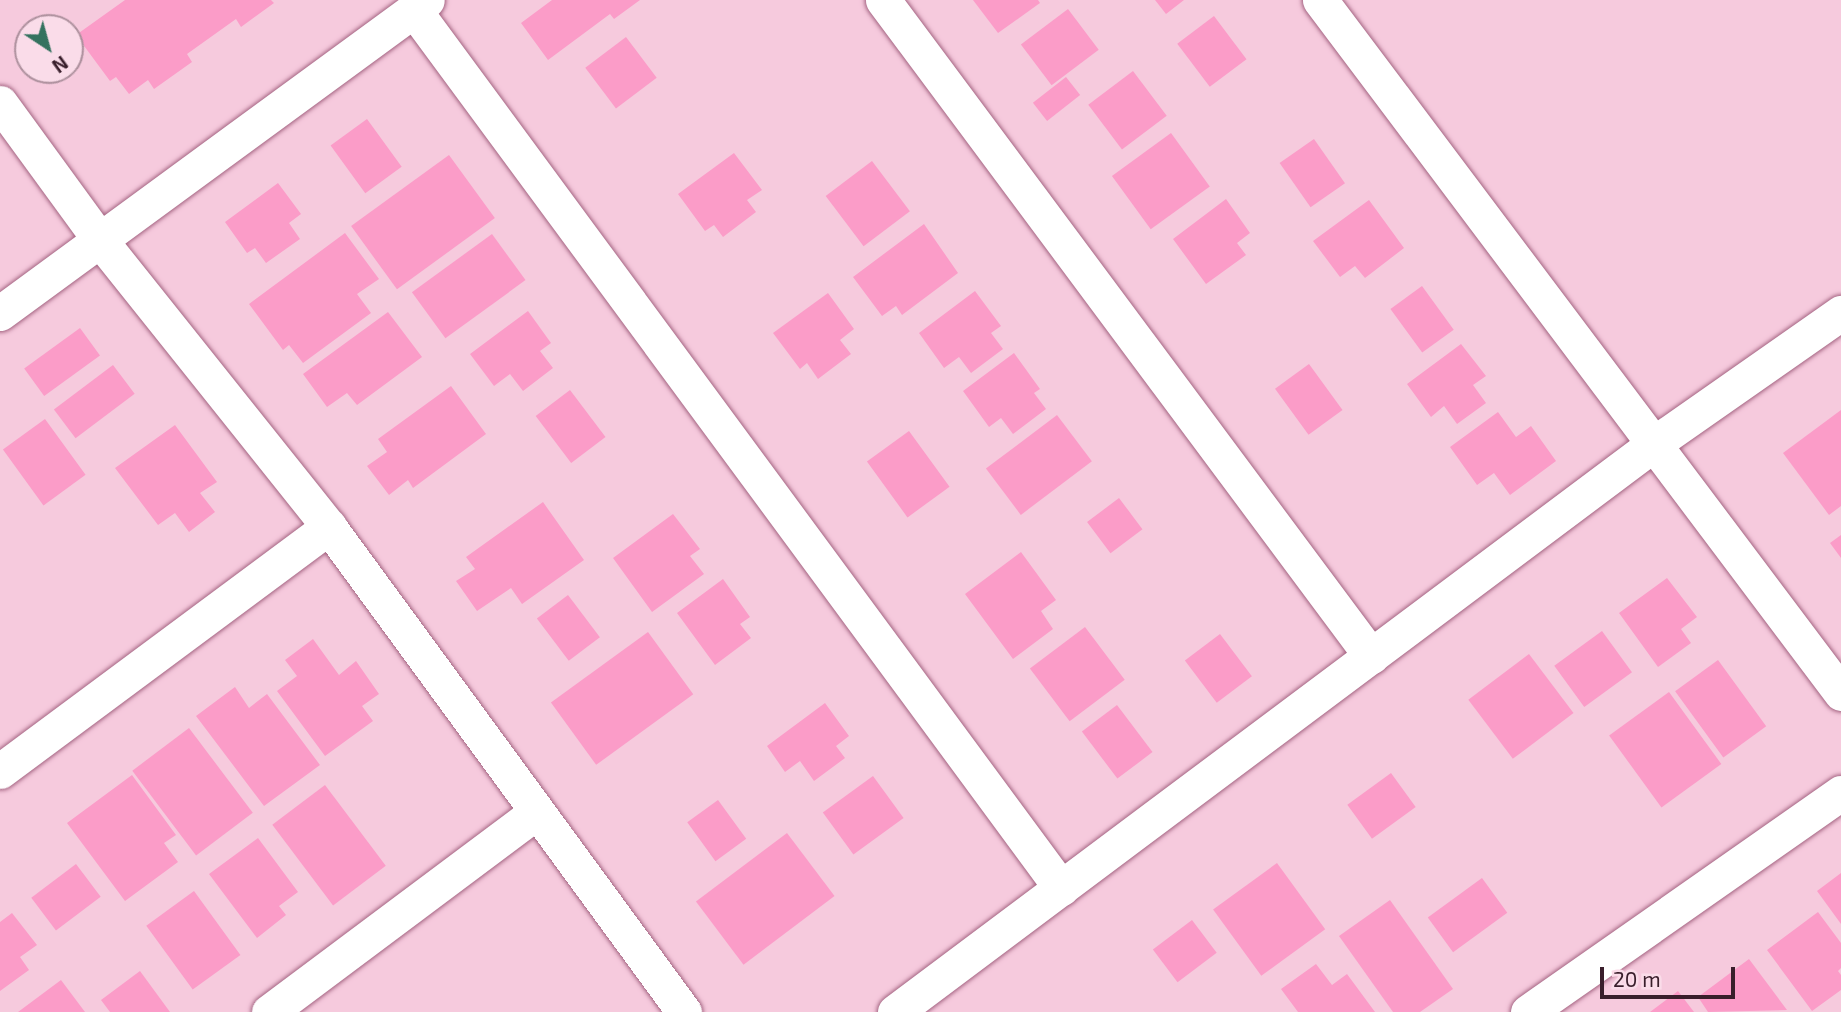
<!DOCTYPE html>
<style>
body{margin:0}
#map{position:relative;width:1841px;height:1012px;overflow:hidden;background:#f6cadd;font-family:"Exo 2",sans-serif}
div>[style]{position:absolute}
.building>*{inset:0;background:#fb9cc8;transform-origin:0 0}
.roads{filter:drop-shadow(0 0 2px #a46482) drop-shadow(0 0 2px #a46482)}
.street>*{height:35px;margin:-17.5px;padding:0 17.5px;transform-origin:17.5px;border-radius:17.5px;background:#fff}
span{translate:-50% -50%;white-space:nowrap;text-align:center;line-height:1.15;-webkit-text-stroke:7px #fadce9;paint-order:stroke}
.north{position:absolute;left:14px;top:14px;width:70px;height:70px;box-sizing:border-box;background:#fadce9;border:2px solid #ad909d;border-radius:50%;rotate:144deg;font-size:19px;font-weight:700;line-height:28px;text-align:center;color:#391e2b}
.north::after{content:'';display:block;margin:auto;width:24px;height:32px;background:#34725f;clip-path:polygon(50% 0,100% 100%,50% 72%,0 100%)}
.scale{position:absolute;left:1600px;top:967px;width:135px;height:32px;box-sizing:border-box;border:4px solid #391e2b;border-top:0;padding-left:9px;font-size:21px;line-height:24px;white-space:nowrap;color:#391e2b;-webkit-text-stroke:5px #fadce9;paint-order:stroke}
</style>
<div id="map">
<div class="building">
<div style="clip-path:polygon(125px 0,271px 0,274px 3px,241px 27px,236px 19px,187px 54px,192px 62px,154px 89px,148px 80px,129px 94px,116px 77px,110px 81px,76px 35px)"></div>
<div style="clip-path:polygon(552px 0,640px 0,614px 19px,610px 14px,548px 60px,521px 23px)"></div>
<div style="clip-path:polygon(973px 0,1038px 0,1040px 3px,998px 33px)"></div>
<div style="clip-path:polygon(1155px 0,1184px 0,1166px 14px)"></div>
<div style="left:1068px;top:9px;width:51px;height:59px;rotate:53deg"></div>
<div style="left:1214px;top:16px;width:54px;height:46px;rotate:53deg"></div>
<div style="left:626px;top:37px;width:51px;height:51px;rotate:53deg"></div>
<div style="left:1133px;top:71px;width:56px;height:56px;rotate:53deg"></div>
<div style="left:1066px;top:77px;width:23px;height:42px;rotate:52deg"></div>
<div style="left:367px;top:119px;width:59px;height:45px;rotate:54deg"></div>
<div style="left:1171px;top:133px;width:66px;height:73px;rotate:54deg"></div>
<div style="left:1314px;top:139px;width:54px;height:42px;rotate:55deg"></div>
<div style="clip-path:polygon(734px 153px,762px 190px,747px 200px,756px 212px,723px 237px,714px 225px,705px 231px,678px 194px)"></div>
<div style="left:449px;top:155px;width:78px;height:121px;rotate:54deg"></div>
<div style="left:872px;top:161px;width:63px;height:58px;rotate:53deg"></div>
<div style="clip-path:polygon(278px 183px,301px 214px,289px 223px,300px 239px,266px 263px,255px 248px,247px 253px,225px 222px)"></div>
<div style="clip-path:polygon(1226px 199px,1250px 233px,1237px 243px,1246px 255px,1206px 284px,1173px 239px)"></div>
<div style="clip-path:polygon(1369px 200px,1404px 248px,1365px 278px,1355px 266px,1340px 277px,1313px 241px)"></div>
<div style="clip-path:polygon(924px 224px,958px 273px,902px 315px,896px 306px,882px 316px,853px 277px)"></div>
<div style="clip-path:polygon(345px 233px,379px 279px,357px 294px,371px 313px,303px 363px,289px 345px,283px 350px,249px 304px)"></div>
<div style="left:492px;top:234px;width:57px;height:99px;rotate:54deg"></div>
<div style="left:1422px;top:286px;width:54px;height:39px;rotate:54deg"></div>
<div style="clip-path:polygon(975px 291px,1001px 326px,991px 333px,1003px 349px,971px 373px,959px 357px,944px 368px,919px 333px)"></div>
<div style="clip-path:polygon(828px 293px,854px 329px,840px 340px,851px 354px,818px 379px,807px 363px,800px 369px,773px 333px)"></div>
<div style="clip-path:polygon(528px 311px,551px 343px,540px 351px,553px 368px,523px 391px,510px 374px,494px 386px,470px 354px)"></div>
<div style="clip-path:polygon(388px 312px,422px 357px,357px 405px,347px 393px,327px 407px,303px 374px)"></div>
<div style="left:80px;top:328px;width:34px;height:69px;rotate:54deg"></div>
<div style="clip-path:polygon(1461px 344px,1486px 376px,1473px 385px,1486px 403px,1457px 424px,1444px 406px,1431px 417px,1407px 384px)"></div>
<div style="clip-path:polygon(1014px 353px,1040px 389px,1034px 393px,1046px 409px,1013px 434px,1001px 418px,989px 427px,963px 391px)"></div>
<div style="left:1309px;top:364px;width:57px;height:42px;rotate:54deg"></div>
<div style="left:113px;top:365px;width:36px;height:74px;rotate:53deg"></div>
<div style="clip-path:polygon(451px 386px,486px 434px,413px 488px,408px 480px,389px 495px,367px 466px,387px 452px,378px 439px)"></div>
<div style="left:570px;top:390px;width:59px;height:43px;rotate:53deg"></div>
<div style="clip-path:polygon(1841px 410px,1841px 506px,1829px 515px,1783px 453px)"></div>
<div style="clip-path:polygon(1498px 412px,1516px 437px,1531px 426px,1556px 461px,1510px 495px,1494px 473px,1477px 485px,1450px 447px)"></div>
<div style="left:1057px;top:415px;width:58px;height:89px;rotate:53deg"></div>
<div style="left:45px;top:419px;width:69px;height:52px;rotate:54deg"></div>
<div style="clip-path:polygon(175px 425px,217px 482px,200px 493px,215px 512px,189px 532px,175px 513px,158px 525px,115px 468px)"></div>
<div style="left:909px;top:431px;width:69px;height:52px;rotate:54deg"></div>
<div style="left:1119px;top:498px;width:39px;height:40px;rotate:53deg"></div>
<div style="clip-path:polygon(543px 502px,584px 560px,522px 604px,511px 588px,477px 611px,456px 581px,475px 569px,466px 557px)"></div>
<div style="clip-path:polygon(673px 514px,700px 549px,690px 556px,704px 574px,652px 612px,613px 558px)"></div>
<div style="clip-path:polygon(1841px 535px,1841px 558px,1830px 543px)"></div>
<div style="clip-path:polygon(1021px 552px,1056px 600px,1041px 611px,1053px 629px,1013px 659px,965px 594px)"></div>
<div style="clip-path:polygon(1667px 578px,1697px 617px,1681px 629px,1691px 643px,1658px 667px,1619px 613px)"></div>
<div style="clip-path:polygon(723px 579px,750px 617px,740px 624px,751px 638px,715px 665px,677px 613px)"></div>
<div style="left:568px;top:595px;width:53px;height:39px;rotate:53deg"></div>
<div style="left:1085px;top:627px;width:66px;height:69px;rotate:53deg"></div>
<div style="left:1602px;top:631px;width:51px;height:59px;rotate:54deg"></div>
<div style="left:648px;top:632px;width:77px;height:120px;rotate:54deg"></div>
<div style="left:1220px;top:634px;width:53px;height:44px;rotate:53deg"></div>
<div style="clip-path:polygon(313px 639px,339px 675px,356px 661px,379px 694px,362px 706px,373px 721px,325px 756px,277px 691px,297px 676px,285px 660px)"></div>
<div style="left:1529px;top:654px;width:74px;height:76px;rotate:53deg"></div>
<div style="left:1718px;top:660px;width:82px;height:53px;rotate:54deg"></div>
<div style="clip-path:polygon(235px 687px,249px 708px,267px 694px,320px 765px,264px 806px,196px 716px)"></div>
<div style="left:1669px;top:692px;width:89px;height:74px;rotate:54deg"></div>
<div style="clip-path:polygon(825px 703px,849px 736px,836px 746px,845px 758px,814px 781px,800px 761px,785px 772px,767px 746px)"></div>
<div style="left:1117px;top:705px;width:59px;height:44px;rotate:53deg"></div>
<div style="left:189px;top:728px;width:106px;height:71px;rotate:53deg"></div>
<div style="left:1391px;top:773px;width:42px;height:54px;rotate:54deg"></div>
<div style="clip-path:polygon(132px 775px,176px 835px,164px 843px,178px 862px,125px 901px,67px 823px)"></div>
<div style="left:873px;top:776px;width:52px;height:62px;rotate:54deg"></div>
<div style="left:325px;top:785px;width:101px;height:66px;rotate:53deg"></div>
<div style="left:718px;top:800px;width:48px;height:38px;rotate:54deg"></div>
<div style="left:787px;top:833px;width:79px;height:114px;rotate:53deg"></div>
<div style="clip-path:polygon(258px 838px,298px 892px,279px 906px,286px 915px,257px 938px,209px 874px)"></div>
<div style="left:1277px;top:863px;width:82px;height:79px;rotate:54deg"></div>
<div style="left:76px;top:864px;width:41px;height:56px;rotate:53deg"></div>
<div style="clip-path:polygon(1841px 873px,1841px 924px,1817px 891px)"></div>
<div style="left:1482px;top:878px;width:43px;height:67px;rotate:54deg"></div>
<div style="left:194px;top:891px;width:79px;height:59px;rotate:54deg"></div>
<div style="clip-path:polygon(1390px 900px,1453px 989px,1420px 1012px,1393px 1012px,1339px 936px)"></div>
<div style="clip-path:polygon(1818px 912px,1841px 943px,1841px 968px,1838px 971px,1841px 975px,1841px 990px,1812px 1011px,1767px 950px)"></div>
<div style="clip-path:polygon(12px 913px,37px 945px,20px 957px,29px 970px,0 991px,0 922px)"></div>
<div style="left:1192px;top:920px;width:41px;height:49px;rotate:53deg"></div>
<div style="clip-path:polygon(1749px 959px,1787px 1010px,1708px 1012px,1698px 997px)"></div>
<div style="clip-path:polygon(1316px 964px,1332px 985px,1347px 974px,1375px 1012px,1298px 1012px,1281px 989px)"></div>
<div style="clip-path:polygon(140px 971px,170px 1012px,110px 1012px,101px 1000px)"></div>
<div style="clip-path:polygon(61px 980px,85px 1012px,18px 1012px)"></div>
<div style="clip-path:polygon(1678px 991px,1694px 1012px,1650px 1012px)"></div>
</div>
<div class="roads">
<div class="street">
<div style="left:883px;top:0;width:818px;rotate:53.35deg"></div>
<div style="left:1320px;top:0;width:867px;rotate:53.06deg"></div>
<div style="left:414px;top:10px;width:1091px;rotate:53.61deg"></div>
<div style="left:0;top:103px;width:170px;rotate:53.9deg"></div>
<div style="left:100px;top:240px;width:367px;rotate:51.4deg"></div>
<div style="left:329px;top:527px;width:601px;rotate:53.8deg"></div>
<div style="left:0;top:313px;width:529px;rotate:-36.24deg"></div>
<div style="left:0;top:771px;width:410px;rotate:-36.6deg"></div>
<div style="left:269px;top:1012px;width:334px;rotate:-36.8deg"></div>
<div style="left:895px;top:1012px;width:949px;rotate:-36.82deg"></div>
<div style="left:1655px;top:443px;width:227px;rotate:-35deg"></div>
<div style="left:1528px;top:1012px;width:382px;rotate:-35deg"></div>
</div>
</div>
<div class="north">N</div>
<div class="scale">20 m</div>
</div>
